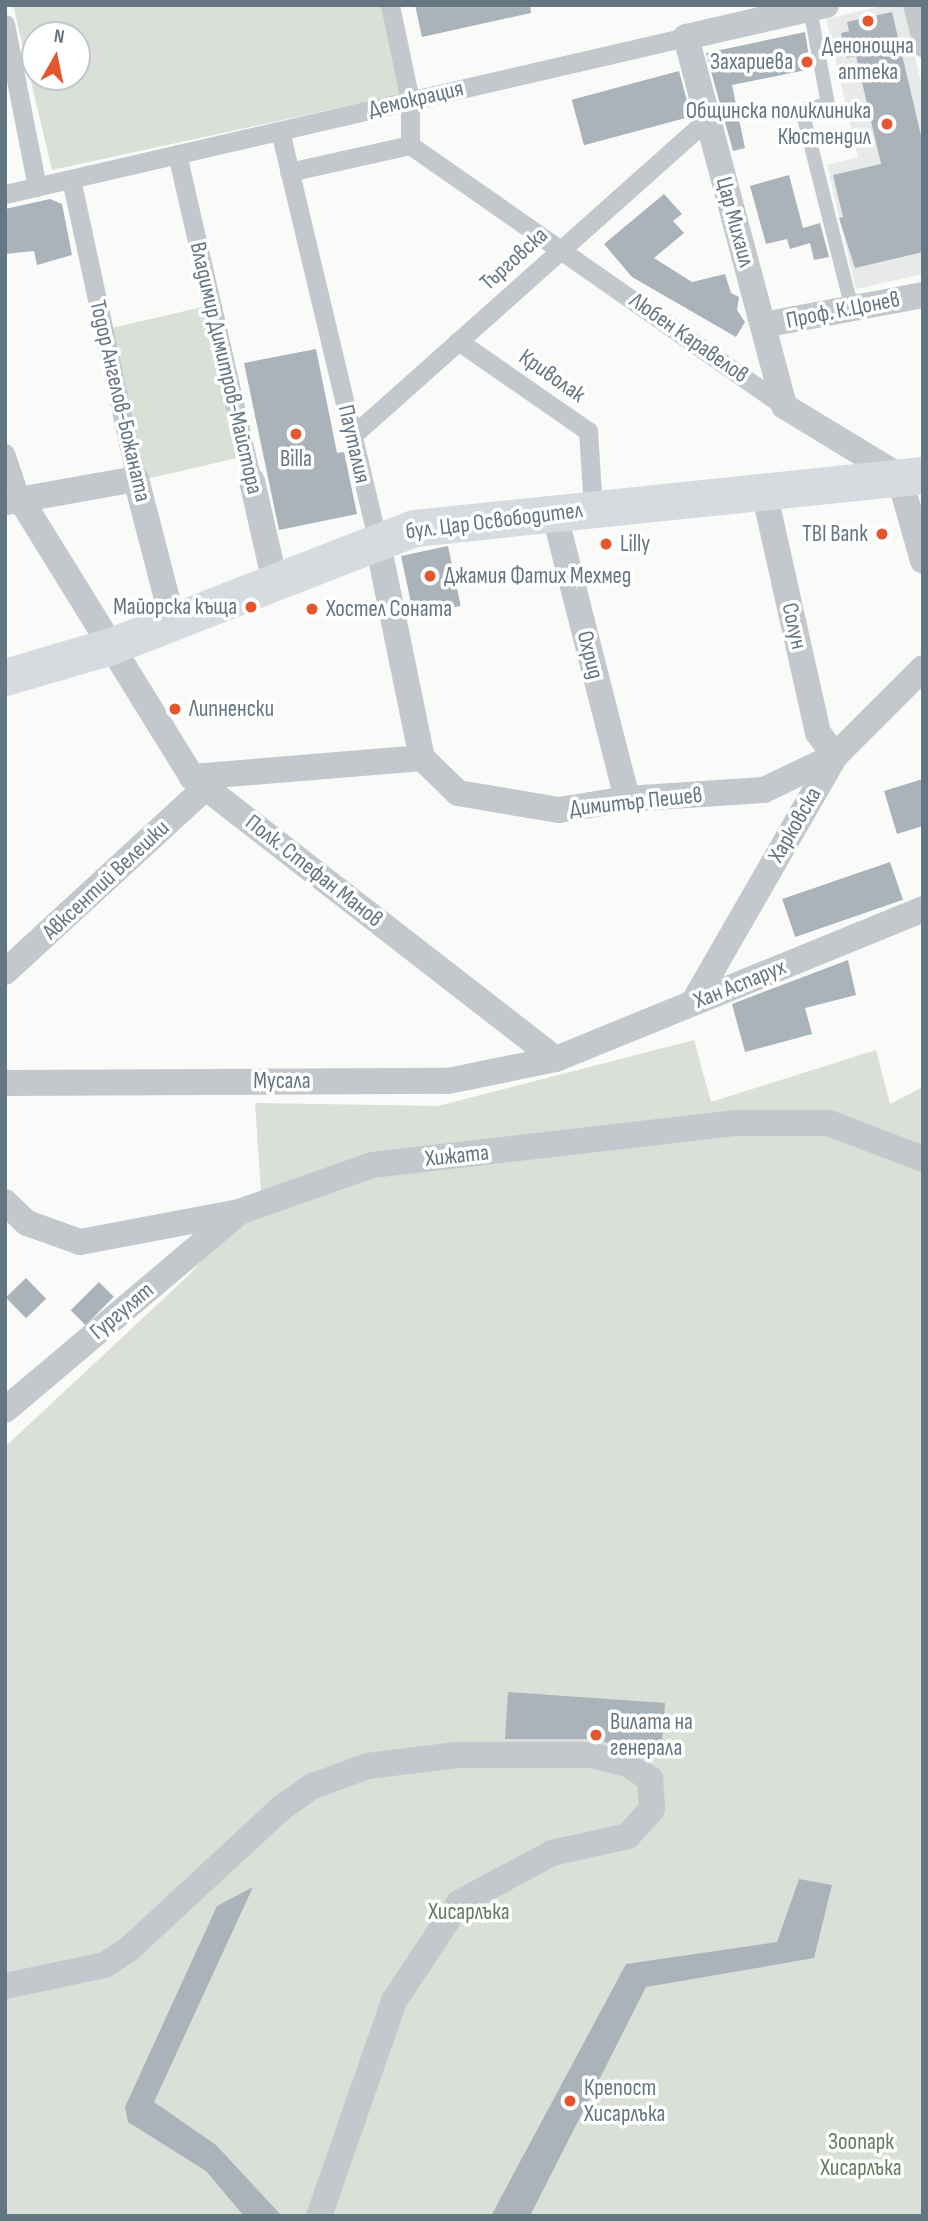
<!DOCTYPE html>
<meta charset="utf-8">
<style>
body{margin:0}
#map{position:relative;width:928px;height:2221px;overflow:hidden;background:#fafaf8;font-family:"Sofia Sans Condensed",sans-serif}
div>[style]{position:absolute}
.built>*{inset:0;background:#e8e9e9}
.green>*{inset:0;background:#dadfd7;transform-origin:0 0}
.building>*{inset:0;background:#aab3b9;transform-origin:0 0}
.service>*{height:14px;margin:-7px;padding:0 7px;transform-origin:7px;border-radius:7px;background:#c3c8cc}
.pedestrian>*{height:19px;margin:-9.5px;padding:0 9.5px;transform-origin:9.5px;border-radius:9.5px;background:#c3c8cc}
.minor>*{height:26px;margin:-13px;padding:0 13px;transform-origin:13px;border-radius:13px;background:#c3c8cc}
.secondary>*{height:37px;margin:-18.5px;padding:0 18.5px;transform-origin:18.5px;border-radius:18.5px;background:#d6dbdf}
.dots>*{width:19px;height:19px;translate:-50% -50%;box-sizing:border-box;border:4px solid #fff;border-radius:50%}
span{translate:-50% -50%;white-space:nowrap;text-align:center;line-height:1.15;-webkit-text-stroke:7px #fff;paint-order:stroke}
.poi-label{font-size:23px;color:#657683}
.right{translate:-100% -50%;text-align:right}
.left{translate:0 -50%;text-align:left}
.street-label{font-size:23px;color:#657683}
.park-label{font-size:23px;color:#687a64}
.frame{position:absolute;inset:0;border:7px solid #657683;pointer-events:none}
.north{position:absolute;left:21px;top:21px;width:70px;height:70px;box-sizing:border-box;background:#fff;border:2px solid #c1c8cd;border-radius:50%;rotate:9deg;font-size:19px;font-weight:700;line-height:28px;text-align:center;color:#657683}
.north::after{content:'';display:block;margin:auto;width:24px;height:32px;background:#e4572e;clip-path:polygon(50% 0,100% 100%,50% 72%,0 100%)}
</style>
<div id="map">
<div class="built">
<div style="clip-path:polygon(886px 5px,903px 5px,923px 91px,923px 274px,856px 289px,827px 165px,858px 157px,826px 19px)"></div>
</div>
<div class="green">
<div style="clip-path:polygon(evenodd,13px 5px,383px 5px,402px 94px,52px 170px,13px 5px,35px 35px,77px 35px,77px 77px,35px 77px,35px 35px)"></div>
<div style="left:211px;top:305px;width:155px;height:110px;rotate:77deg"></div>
<div style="clip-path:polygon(694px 1040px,711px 1102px,876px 1050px,890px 1104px,923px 1087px,923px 2216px,5px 2216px,5px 1447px,190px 1274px,261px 1192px,255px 1103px,438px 1106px)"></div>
</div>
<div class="building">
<div style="clip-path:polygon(415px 5px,530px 5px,531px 13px,422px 37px)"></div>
<div style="clip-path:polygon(892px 12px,923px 144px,923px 252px,855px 268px,839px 218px,843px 217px,833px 175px,881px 164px,856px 56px,847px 58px,841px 33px,849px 31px,847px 22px)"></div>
<div style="clip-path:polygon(805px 32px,811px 69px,732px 85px,745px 148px,733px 151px,706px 53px)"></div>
<div style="left:679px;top:71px;width:47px;height:111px;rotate:75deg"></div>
<div style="clip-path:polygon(789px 175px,803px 228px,820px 223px,829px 257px,814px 260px,810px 243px,790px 249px,787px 239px,766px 244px,750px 186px)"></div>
<div style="clip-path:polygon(664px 194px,682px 214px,673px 221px,684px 233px,654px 258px,692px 282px,725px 274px,731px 293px,739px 297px,737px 310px,745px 322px,736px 337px,632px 277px,604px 244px)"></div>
<div style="clip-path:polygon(50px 199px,62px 204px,72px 255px,37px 265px,34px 251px,5px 254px,5px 209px)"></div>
<div style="clip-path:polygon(316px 349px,337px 453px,344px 452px,357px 514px,279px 530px,244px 363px)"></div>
<div style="left:448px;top:546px;width:61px;height:48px;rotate:78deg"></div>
<div style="clip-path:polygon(923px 779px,923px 826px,897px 834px,884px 791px)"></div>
<div style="left:890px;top:862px;width:40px;height:114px;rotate:71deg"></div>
<div style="clip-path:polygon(848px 960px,856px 995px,805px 1008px,812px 1034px,745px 1052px,732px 1004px)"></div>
<div style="left:26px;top:1278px;width:29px;height:28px;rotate:46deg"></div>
<div style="left:99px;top:1282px;width:21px;height:40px;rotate:45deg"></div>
<div style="clip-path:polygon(508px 1692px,665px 1703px,661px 1755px,591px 1739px,505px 1739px)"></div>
<div style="clip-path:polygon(799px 1879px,832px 1885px,814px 1958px,646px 1987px,530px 2216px,491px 2216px,626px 1964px,777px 1942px)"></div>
<div style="clip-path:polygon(253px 1887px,154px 2102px,216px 2145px,282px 2216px,244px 2216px,206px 2171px,128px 2122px,125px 2107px,217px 1906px)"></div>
</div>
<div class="service">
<div style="left:810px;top:9px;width:97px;rotate:79.3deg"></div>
<div style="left:828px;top:104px;width:27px;rotate:167deg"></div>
<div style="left:802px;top:110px;width:205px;rotate:75.9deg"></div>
</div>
<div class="pedestrian">
<div style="left:390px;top:5px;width:98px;rotate:78.2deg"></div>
<div style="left:410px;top:101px;width:44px;rotate:90deg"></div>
<div style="left:912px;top:5px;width:44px;rotate:75.7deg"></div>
<div style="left:5px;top:24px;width:166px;rotate:78.9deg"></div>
<div style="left:280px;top:131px;width:419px;rotate:76.6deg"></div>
<div style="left:177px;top:154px;width:335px;rotate:77.1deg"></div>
<div style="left:289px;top:172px;width:124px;rotate:-12.6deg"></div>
<div style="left:410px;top:145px;width:456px;rotate:34.9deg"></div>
<div style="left:71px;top:179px;width:307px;rotate:77.8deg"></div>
<div style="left:5px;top:194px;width:699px;rotate:-12.98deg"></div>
<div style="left:458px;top:341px;width:158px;rotate:34.7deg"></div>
<div style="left:588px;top:431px;width:77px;rotate:86.3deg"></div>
<div style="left:352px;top:436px;width:477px;rotate:-41.7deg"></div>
<div style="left:5px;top:453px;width:50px;rotate:71.2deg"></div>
</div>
<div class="minor">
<div style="left:826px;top:5px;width:144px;rotate:167.1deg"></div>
<div style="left:686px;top:37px;width:382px;rotate:75.1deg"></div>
<div style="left:784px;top:406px;width:135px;rotate:31.3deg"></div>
<div style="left:899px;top:476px;width:88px;rotate:74.2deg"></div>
<div style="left:763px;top:325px;width:163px;rotate:-10.6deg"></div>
<div style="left:252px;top:481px;width:104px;rotate:77.2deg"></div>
<div style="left:21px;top:500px;width:326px;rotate:58.3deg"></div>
<div style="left:192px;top:777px;width:460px;rotate:37.8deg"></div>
<div style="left:7px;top:502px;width:131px;rotate:-10.1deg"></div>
<div style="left:136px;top:479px;width:148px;rotate:75.5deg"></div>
<div style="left:554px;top:512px;width:296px;rotate:75.7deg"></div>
<div style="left:377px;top:539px;width:224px;rotate:78.4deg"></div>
<div style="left:192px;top:777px;width:231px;rotate:-4.7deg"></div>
<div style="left:422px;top:758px;width:50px;rotate:44.2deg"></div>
<div style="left:458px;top:793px;width:102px;rotate:9.6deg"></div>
<div style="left:559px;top:810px;width:69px;rotate:-9.2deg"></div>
<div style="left:627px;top:799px;width:137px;rotate:-3.8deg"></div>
<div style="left:764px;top:790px;width:79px;rotate:-25.6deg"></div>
<div style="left:835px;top:756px;width:29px;rotate:-126deg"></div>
<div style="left:818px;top:733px;width:248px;rotate:-102.6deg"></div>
<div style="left:5px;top:972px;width:273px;rotate:-42.6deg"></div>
<div style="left:693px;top:1003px;width:285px;rotate:-60.1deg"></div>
<div style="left:835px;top:756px;width:124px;rotate:-45deg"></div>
<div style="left:5px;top:1083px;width:443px;rotate:-0.3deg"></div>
<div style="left:448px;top:1081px;width:110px;rotate:-11.5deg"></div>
<div style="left:556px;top:1059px;width:396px;rotate:-22.2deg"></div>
<div style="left:5px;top:1202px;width:30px;rotate:44deg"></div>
<div style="left:27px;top:1223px;width:56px;rotate:19.7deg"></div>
<div style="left:80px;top:1242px;width:162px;rotate:-10.7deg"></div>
<div style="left:239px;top:1212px;width:141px;rotate:-19.5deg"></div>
<div style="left:372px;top:1165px;width:367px;rotate:-6.6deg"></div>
<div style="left:737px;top:1123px;width:92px"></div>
<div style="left:829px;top:1123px;width:101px;rotate:21deg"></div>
<div style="left:5px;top:1410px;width:304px;rotate:-40.2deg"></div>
<div style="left:5px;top:1986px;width:102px;rotate:-11.9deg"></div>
<div style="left:105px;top:1965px;width:29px;rotate:-34deg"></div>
<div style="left:129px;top:1949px;width:207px;rotate:-42.8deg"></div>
<div style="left:281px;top:1808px;width:39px;rotate:-35deg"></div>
<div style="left:313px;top:1786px;width:59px;rotate:-20deg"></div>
<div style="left:368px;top:1766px;width:89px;rotate:-7.1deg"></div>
<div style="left:456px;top:1755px;width:135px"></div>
<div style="left:591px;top:1755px;width:38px;rotate:14deg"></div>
<div style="left:628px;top:1764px;width:27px;rotate:34deg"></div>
<div style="left:650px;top:1779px;width:30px;rotate:86deg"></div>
<div style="left:652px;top:1809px;width:36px;rotate:132deg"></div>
<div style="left:628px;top:1836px;width:78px;rotate:167.4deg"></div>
<div style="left:552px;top:1853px;width:106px;rotate:151.7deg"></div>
<div style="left:459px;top:1903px;width:118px;rotate:123.6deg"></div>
<div style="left:394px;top:2001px;width:228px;rotate:109.2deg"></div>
</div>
<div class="secondary">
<div style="left:5px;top:677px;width:110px;rotate:-16.3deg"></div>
<div style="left:111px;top:646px;width:325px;rotate:-21.3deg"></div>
<div style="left:414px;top:528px;width:512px;rotate:-5.94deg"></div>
</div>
<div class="dots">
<div style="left:868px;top:21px;background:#e4572e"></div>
<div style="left:807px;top:62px;background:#e4572e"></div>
<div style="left:887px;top:124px;background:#e4572e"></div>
<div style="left:296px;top:434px;background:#e4572e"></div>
<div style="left:882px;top:534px;background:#e4572e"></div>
<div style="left:606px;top:544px;background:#e4572e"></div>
<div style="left:430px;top:576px;background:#e4572e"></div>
<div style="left:251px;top:607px;background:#e4572e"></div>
<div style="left:312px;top:609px;background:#e4572e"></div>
<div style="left:175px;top:709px;background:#e4572e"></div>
<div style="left:596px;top:1735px;background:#e4572e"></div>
<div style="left:570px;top:2101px;background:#e4572e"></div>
</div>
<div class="poi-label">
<span style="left:868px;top:59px">Денонощна<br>аптека</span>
<span class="right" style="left:793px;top:62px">Захариева</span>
<span class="right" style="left:871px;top:124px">Общинска поликлиника<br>Кюстендил</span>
<span style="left:296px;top:459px">Billa</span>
<span class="right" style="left:868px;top:534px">TBI Bank</span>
<span class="left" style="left:620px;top:544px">Lilly</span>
<span class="left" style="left:444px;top:576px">Джамия Фатих Мехмед</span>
<span class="right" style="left:237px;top:607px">Майорска къща</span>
<span class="left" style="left:326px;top:609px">Хостел Соната</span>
<span class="left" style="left:189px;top:709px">Липненски</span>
<span class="left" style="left:610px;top:1735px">Вилата на<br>генерала</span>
<span class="left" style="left:584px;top:2101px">Крепост<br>Хисарлъка</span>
</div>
<div class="street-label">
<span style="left:416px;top:99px;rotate:-13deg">Демокрация</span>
<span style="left:735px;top:222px;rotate:75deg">Цар Михаил</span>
<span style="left:514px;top:259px;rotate:-42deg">Търговска</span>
<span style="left:843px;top:310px;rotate:-11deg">Проф. К.Цонев</span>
<span style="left:689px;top:338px;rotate:35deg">Любен Kаравелов</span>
<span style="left:226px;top:368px;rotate:77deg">Владимир Димитров-Майстора</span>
<span style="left:552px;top:376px;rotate:35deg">Криволак</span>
<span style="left:120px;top:401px;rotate:77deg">Тодор Ангелов-Божаната</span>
<span style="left:354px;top:444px;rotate:77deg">Пауталия</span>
<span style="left:494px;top:521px;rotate:-7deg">бул. Цар Освободител</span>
<span style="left:794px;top:626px;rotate:77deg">Солун</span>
<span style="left:590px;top:655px;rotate:76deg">Охрид</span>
<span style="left:636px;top:802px;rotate:-6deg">Димитър Пешев</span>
<span style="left:795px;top:825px;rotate:-60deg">Харковска</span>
<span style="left:314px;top:871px;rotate:38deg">Полк. Стефан Манов</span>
<span style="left:106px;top:880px;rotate:-43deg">Авксентий Велешки</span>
<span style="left:740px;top:984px;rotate:-22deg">Хан Аспарух</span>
<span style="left:282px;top:1081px">Мусала</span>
<span style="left:457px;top:1156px;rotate:-6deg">Хижата</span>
<span style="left:122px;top:1311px;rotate:-40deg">Гургулят</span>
</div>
<div class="park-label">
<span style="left:469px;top:1912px">Хисарлъка</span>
<span style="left:861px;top:2155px">Зоопарк<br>Хисарлъка</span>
</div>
<div class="frame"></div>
<div class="north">N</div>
</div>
